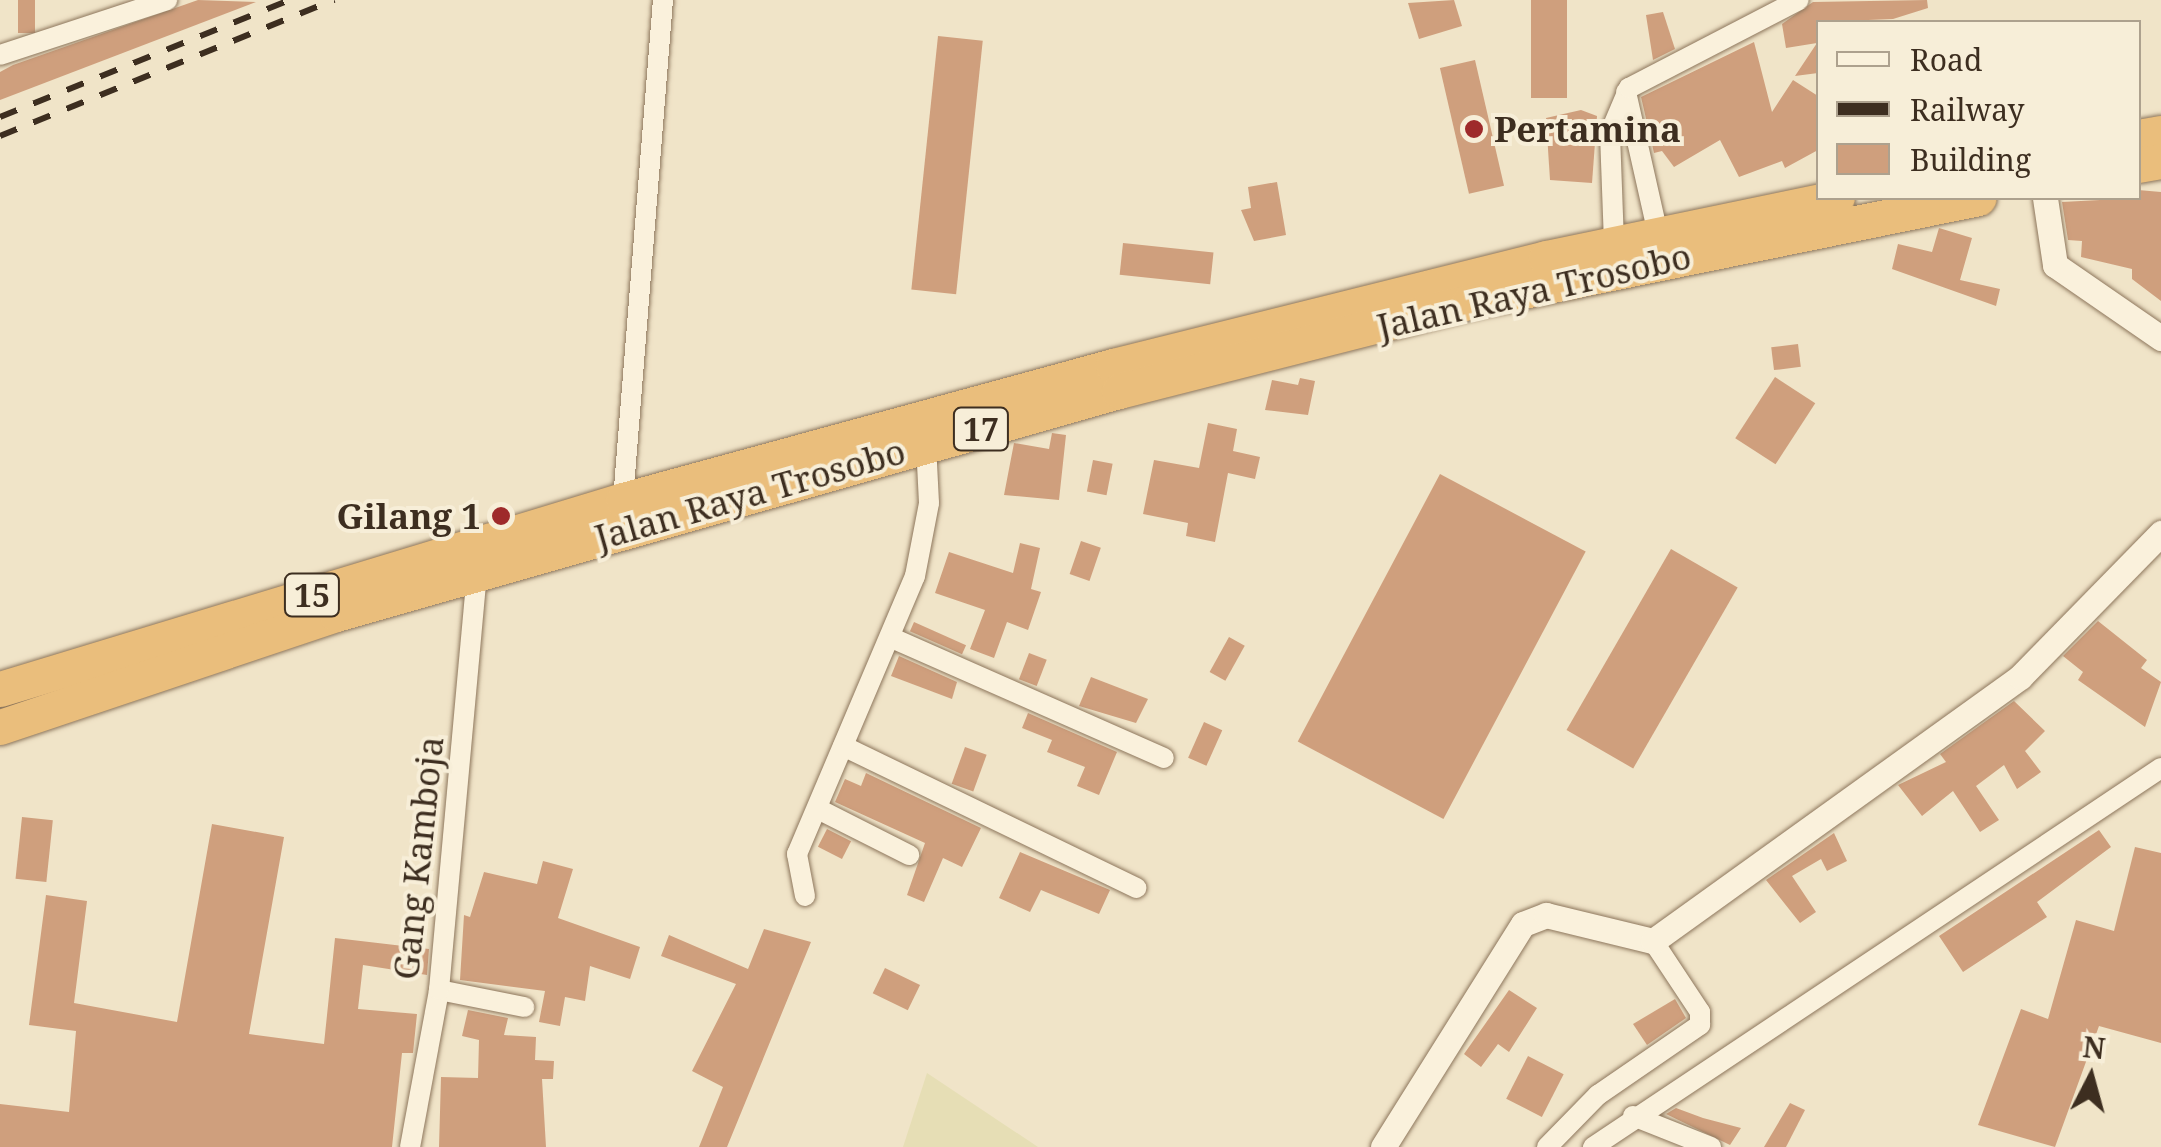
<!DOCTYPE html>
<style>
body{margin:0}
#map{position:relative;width:2161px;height:1147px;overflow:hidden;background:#f0e4c8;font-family:"Noto Serif",serif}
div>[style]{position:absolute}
.farmland>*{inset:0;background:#e6deb5}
.building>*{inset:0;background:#cf9f7d;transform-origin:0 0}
.roads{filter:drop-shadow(0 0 2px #8d765c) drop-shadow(0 0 2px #8d765c)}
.minor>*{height:20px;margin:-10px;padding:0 10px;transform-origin:10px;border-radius:10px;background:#faf1dc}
.tertiary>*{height:25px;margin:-12.5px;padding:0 12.5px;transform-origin:12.5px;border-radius:12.5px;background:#faf1dc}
.trunk>*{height:35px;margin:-17.5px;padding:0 17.5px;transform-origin:17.5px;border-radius:17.5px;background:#eabe7c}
.rail>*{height:6px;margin-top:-3px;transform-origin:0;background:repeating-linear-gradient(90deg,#3d2e20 0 18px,transparent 0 36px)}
.dots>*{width:28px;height:28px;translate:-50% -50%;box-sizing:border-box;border:5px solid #f7eed8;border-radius:50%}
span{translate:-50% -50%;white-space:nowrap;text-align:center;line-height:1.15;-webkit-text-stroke:8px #f7eed8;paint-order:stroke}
.shield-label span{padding:2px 8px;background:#f7eed8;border:2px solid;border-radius:8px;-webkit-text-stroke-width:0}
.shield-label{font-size:32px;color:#3d2e20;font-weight:700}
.poi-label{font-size:35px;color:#3d2e20;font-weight:700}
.left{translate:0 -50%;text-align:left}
.right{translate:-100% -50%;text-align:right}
.street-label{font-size:35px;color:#3d2e20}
.legend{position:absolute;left:1816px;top:20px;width:325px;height:180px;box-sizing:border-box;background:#f7eed8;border:2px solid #ada18e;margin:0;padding:12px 18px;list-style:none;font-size:30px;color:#3d2e20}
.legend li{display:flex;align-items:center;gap:20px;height:50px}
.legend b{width:50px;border:2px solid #ada18e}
.north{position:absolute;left:2041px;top:1027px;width:100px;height:100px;-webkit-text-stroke:8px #f7eed8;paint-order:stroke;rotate:6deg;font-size:28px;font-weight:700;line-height:40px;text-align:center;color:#3d2e20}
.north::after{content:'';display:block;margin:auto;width:35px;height:45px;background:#3d2e20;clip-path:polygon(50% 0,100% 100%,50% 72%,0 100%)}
</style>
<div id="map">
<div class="farmland">
<div style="clip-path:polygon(927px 1073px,1038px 1147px,903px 1147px)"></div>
</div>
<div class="building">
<div style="left:18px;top:0;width:17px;height:33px"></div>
<div style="clip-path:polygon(198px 0,256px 2px,0 100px,0 72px,13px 65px)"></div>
<div style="clip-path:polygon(1454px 0,1462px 26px,1419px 39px,1408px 3px)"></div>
<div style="left:1531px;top:0;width:36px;height:98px"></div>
<div style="clip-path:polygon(1927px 0,1928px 8px,1893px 19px,1818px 22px,1818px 73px,1795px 76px,1817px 43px,1786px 48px,1782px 24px,1813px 2px)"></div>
<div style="clip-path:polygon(1663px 12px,1675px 49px,1653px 60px,1646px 15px)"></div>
<div style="left:938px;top:36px;width:45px;height:255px;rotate:6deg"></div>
<div style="clip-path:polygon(1754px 42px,1772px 112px,1793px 80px,1818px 96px,1818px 150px,1785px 168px,1782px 161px,1739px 177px,1720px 140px,1674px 167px,1662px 151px,1654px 153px,1641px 97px)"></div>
<div style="left:1475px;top:60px;width:129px;height:36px;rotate:77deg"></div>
<div style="clip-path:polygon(1581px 110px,1597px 116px,1592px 183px,1550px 180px,1546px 118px)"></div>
<div style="clip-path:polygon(1277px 182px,1286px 235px,1254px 241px,1241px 210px,1251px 208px,1248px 187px)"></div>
<div style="clip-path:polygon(2138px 190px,2161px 192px,2161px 301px,2132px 279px,2132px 269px,2081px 257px,2082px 241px,2068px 240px,2062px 202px,2138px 198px)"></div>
<div style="clip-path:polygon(1939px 228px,1972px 238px,1960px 280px,2000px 289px,1996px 306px,1892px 269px,1898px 244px,1932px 252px)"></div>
<div style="left:1123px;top:243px;width:91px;height:32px;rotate:6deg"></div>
<div style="left:1798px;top:344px;width:23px;height:27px;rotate:83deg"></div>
<div style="left:1775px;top:377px;width:48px;height:73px;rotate:33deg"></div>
<div style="clip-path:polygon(1300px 378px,1315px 381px,1308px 415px,1265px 410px,1272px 380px,1298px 385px)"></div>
<div style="clip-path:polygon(1208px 423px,1237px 429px,1233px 451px,1260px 457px,1255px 479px,1228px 473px,1215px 542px,1186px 536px,1188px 523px,1143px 514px,1154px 460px,1199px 468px)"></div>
<div style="clip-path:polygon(1052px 433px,1066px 435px,1059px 500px,1004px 495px,1014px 443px,1049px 449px)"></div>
<div style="left:1093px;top:460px;width:20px;height:32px;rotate:11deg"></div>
<div style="left:1440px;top:474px;width:165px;height:303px;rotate:28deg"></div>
<div style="left:1081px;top:541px;width:21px;height:35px;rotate:19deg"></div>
<div style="clip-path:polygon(1020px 543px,1040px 548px,1031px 589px,1041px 592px,1028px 630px,1007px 622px,994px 658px,970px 649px,985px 610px,935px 593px,949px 552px,1013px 573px)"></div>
<div style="left:1671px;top:549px;width:77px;height:209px;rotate:30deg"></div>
<div style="clip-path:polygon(2098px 621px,2147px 660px,2141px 668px,2161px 682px,2145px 727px,2078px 680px,2083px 672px,2063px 656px)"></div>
<div style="left:914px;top:622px;width:57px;height:10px;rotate:24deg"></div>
<div style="left:1229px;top:637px;width:18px;height:40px;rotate:29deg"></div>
<div style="left:1029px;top:653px;width:19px;height:28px;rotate:21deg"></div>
<div style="clip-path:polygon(899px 656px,957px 682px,952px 699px,891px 676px)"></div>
<div style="clip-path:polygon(1091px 677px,1148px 699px,1136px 723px,1079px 706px)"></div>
<div style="clip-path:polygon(2014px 701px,2045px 731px,2025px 751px,2041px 772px,2017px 789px,2004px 765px,1976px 786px,1999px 820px,1980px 832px,1953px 791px,1922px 816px,1898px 785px,1946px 762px,1940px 754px)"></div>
<div style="clip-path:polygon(1028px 713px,1117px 752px,1099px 795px,1077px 786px,1085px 767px,1047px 752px,1052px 740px,1022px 728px)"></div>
<div style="left:1204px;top:722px;width:20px;height:39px;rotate:24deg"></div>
<div style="left:965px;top:747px;width:23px;height:39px;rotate:20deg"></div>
<div style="clip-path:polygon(866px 773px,981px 828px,962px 867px,943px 858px,924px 902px,907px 895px,925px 843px,835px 802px,845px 779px,861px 786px)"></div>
<div style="left:22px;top:817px;width:31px;height:62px;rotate:6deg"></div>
<div style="clip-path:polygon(212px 824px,284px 837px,249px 1034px,324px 1044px,335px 938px,429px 949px,427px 975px,363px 965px,358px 1009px,417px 1014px,413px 1053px,402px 1053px,392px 1147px,0 1147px,0 1104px,69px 1112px,76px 1031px,29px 1025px,46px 895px,87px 901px,74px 1003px,177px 1022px)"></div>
<div style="left:827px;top:829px;width:27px;height:20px;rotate:27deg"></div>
<div style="clip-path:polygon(2099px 830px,2111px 847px,2037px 902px,2047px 917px,1963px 972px,1939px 936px)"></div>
<div style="clip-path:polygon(1834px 833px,1847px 861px,1827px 871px,1821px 859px,1792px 876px,1816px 912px,1800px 923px,1766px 880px)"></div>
<div style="clip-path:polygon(2135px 847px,2161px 853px,2161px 1043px,2099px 1026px,2055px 1147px,1978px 1125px,2021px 1009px,2048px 1019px,2076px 920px,2114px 931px)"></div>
<div style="clip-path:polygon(1020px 852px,1110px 890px,1099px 914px,1041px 890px,1030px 912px,999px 898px)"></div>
<div style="clip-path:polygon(543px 861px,573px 869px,558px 918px,640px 947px,630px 979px,590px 966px,585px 1001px,565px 997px,560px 1026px,539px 1022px,545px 991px,460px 980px,464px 915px,470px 917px,484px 872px,537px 884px)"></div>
<div style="clip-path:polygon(764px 929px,811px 942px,727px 1147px,699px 1147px,723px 1087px,692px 1071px,736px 984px,661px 956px,669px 935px,748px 969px)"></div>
<div style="left:885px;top:968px;width:39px;height:28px;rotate:26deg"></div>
<div style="clip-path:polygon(1509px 990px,1537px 1008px,1509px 1052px,1498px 1044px,1481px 1067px,1464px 1054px)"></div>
<div style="clip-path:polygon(1675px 999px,1686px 1018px,1647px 1045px,1633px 1024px)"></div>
<div style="clip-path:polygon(468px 1010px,508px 1018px,504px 1035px,536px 1037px,535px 1060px,554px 1061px,553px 1079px,542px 1079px,546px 1147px,439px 1147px,441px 1077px,478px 1078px,479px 1040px,462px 1036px)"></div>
<div style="left:1528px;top:1056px;width:40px;height:48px;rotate:27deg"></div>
<div style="clip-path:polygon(1790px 1103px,1805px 1110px,1786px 1147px,1764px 1147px)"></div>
<div style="clip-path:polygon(1676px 1108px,1703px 1118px,1741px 1128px,1730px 1145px,1666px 1114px)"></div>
</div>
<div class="roads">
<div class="minor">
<div style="left:0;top:55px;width:176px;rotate:-18.2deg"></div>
<div style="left:1626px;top:92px;width:146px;rotate:77.3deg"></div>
<div style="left:1614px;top:243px;width:110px;rotate:-92.1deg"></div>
<div style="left:1610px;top:133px;width:49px;rotate:-67.1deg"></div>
<div style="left:1629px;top:88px;width:191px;rotate:-27.4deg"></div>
<div style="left:623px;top:500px;width:502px;rotate:-85.43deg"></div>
<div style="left:892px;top:638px;width:297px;rotate:23.8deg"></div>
<div style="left:843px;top:746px;width:326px;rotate:25.8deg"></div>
<div style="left:820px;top:810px;width:100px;rotate:26.8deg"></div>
<div style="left:805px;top:896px;width:43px;rotate:-100.8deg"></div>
<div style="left:797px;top:854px;width:302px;rotate:-67deg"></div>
<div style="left:915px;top:576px;width:74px;rotate:-79.1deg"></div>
<div style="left:929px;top:503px;width:59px;rotate:-92.9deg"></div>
<div style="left:439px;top:990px;width:87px;rotate:11.3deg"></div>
<div style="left:1633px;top:1116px;width:84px;rotate:21.7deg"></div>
<div style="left:410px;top:1147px;width:160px;rotate:-79.5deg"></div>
<div style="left:439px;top:990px;width:419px;rotate:-84.8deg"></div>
<div style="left:1547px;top:1147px;width:73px;rotate:-45.6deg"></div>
<div style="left:1598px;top:1095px;width:124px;rotate:-34.5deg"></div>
<div style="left:1700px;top:1025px;width:13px;rotate:-90deg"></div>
<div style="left:1700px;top:1012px;width:85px;rotate:-123.5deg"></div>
<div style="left:1593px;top:1147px;width:683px;rotate:-33.71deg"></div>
</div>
<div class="tertiary">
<div style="left:2045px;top:198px;width:68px;rotate:81.5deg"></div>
<div style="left:2055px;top:265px;width:129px;rotate:34.6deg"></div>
<div style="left:1383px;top:1147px;width:263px;rotate:-57.9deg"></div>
<div style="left:1523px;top:924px;width:25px;rotate:-21deg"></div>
<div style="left:1546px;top:915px;width:110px;rotate:13.7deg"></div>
<div style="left:1653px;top:941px;width:452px;rotate:-35.7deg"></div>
<div style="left:2020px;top:677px;width:202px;rotate:-45.6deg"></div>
</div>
<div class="trunk">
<div style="left:2138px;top:137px;width:23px;rotate:-10deg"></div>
<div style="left:2138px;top:165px;width:23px;rotate:-10deg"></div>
<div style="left:0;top:689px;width:651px;rotate:-16.88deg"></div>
<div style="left:623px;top:500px;width:508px;rotate:-15.29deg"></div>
<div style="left:1113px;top:366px;width:446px;rotate:-14deg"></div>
<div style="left:1546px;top:258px;width:297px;rotate:-11.7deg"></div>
<div style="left:0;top:727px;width:354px;rotate:-18.6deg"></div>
<div style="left:336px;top:614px;width:814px;rotate:-15.9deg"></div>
<div style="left:1119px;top:391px;width:361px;rotate:-14.3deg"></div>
<div style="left:1469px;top:302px;width:520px;rotate:-11.53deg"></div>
</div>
</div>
<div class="rail">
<div style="left:0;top:117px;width:313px;rotate:-22deg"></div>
<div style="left:0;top:136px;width:361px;rotate:-22.2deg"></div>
</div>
<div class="dots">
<div style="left:1474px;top:129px;background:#9e2a2b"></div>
<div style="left:501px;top:516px;background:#9e2a2b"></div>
</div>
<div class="shield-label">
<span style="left:981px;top:429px">17</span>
<span style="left:312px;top:595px">15</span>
</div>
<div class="poi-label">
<span class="left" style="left:1494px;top:129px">Pertamina</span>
<span class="right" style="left:481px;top:516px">Gilang 1</span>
</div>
<div class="street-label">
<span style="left:1534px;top:291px;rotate:-13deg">Jalan Raya Trosobo</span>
<span style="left:750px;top:494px;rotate:-16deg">Jalan Raya Trosobo</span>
<span style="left:418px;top:858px;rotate:-84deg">Gang Kamboja</span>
</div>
<ul class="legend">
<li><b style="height:12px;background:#faf1dc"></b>Road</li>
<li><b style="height:12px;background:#3d2e20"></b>Railway</li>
<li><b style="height:28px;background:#cf9f7d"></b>Building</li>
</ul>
<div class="north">N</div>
</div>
